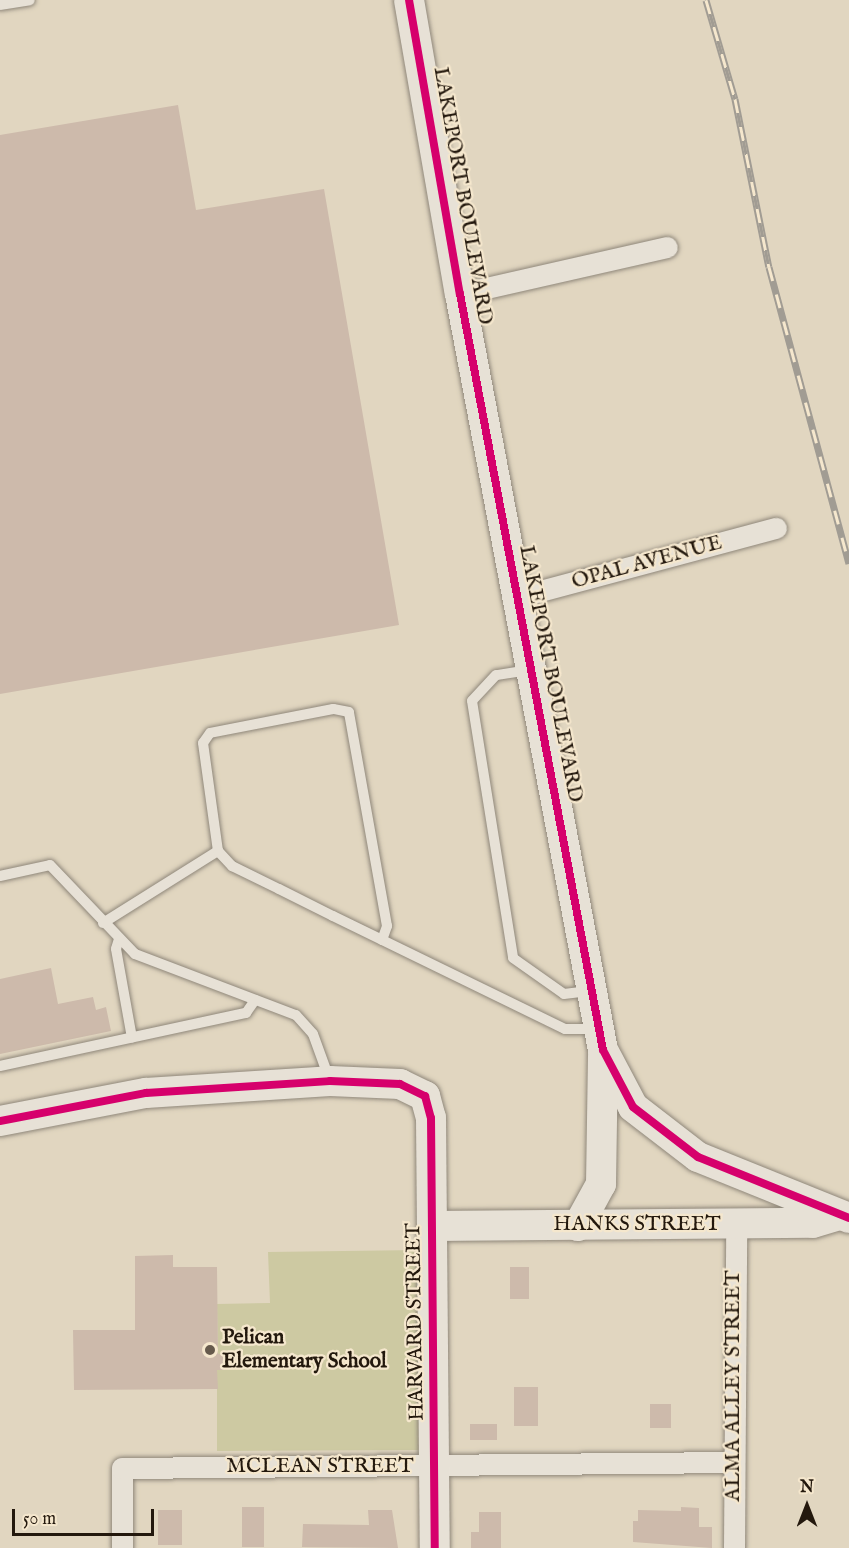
<!DOCTYPE html>
<style>
body{margin:0}
#map{position:relative;width:849px;height:1548px;overflow:hidden;background:#e1d6c0;font-family:"IM FELL English",serif}
div>[style]{position:absolute}
.green>*{inset:0;background:#cdc9a2}
.building>*{inset:0;background:#cdbaab;transform-origin:0 0}
.roads{filter:drop-shadow(0 0 2px #8f877a) drop-shadow(0 0 2px #8f877a)}
.lane>*{height:10px;margin:-5px;padding:0 5px;transform-origin:5px;border-radius:5px;background:#e7e1d6}
.street>*{height:21px;margin:-10.5px;padding:0 10.5px;transform-origin:10.5px;border-radius:10.5px;background:#e7e1d6}
.secondary>*{height:30px;margin:-15px;padding:0 15px;transform-origin:15px;border-radius:15px;background:#e7e1d6}
.rail>*{height:7px;margin-top:-3.5px;transform-origin:0;background:repeating-linear-gradient(90deg,#f5e7cd 0 14px,#a19c93 0 28px);box-sizing:border-box;border-block:2px solid #a19c93}
.cycleway>*{height:8px;margin:-4px;padding:0 4px;transform-origin:4px;border-radius:4px;background:#d6006c}
.dots>*{width:16px;height:16px;translate:-50% -50%;box-sizing:border-box;border:3px solid #f5e7cd;border-radius:50%}
span{translate:-50% -50%;white-space:nowrap;text-align:center;line-height:1.15;-webkit-text-stroke:4.5px #f5e7cd;paint-order:stroke}
.street-label{font-size:21px;color:#23180d}
.poi-label{font-size:21px;color:#23180d;font-weight:700}
.left{translate:0 -50%;text-align:left}
.north{position:absolute;left:777px;top:1476px;width:60px;height:60px;-webkit-text-stroke:4px #f5e7cd;paint-order:stroke;rotate:0deg;font-size:16px;font-weight:700;line-height:24px;text-align:center;color:#23180d}
.north::after{content:'';display:block;margin:auto;width:21px;height:27px;background:#23180d;clip-path:polygon(50% 0,100% 100%,50% 72%,0 100%)}
.scale{position:absolute;left:12px;top:1509px;width:142px;height:27px;box-sizing:border-box;border:3px solid #23180d;border-top:0;padding-left:8px;font-size:18px;line-height:21px;white-space:nowrap;color:#23180d;-webkit-text-stroke:4px #f5e7cd;paint-order:stroke}
</style>
<div id="map">
<div class="green">
<div style="clip-path:polygon(419px 1250px,422px 1450px,217px 1451px,217px 1370px,228px 1370px,228px 1354px,218px 1354px,217px 1304px,270px 1303px,268px 1252px)"></div>
</div>
<div class="building">
<div style="clip-path:polygon(178px 105px,196px 210px,324px 189px,399px 625px,0 694px,0 135px)"></div>
<div style="clip-path:polygon(51px 968px,58px 1004px,93px 997px,96px 1010px,106px 1007px,111px 1031px,0 1054px,0 979px)"></div>
<div style="clip-path:polygon(173px 1255px,173px 1267px,217px 1267px,218px 1354px,228px 1354px,228px 1370px,217px 1370px,218px 1389px,74px 1390px,73px 1330px,135px 1330px,135px 1256px)"></div>
<div style="left:510px;top:1267px;width:19px;height:32px"></div>
<div style="left:514px;top:1387px;width:24px;height:39px"></div>
<div style="left:671px;top:1404px;width:24px;height:21px;rotate:90deg"></div>
<div style="left:470px;top:1424px;width:27px;height:16px"></div>
<div style="left:242px;top:1507px;width:22px;height:40px"></div>
<div style="clip-path:polygon(681px 1507px,699px 1508px,699px 1527px,712px 1527px,712px 1548px,633px 1542px,633px 1521px,638px 1521px,638px 1510px,681px 1511px)"></div>
<div style="left:182px;top:1510px;width:35px;height:24px;rotate:90deg"></div>
<div style="clip-path:polygon(368px 1510px,392px 1510px,398px 1548px,302px 1547px,303px 1524px,369px 1525px)"></div>
<div style="clip-path:polygon(479px 1512px,501px 1512px,501px 1548px,471px 1548px,471px 1532px,479px 1532px)"></div>
</div>
<div class="roads">
<div class="lane">
<div style="left:0;top:5px;width:30px;rotate:-9deg"></div>
<div style="left:529px;top:670px;width:33px;rotate:171deg"></div>
<div style="left:496px;top:675px;width:35px;rotate:133deg"></div>
<div style="left:472px;top:701px;width:260px;rotate:80.9deg"></div>
<div style="left:513px;top:958px;width:62px;rotate:35.2deg"></div>
<div style="left:564px;top:994px;width:25px;rotate:-7deg"></div>
<div style="left:0;top:876px;width:51px;rotate:-12.4deg"></div>
<div style="left:50px;top:865px;width:123px;rotate:46.3deg"></div>
<div style="left:135px;top:954px;width:172px;rotate:20.8deg"></div>
<div style="left:296px;top:1015px;width:25px;rotate:48deg"></div>
<div style="left:313px;top:1034px;width:47px;rotate:70deg"></div>
<div style="left:103px;top:923px;width:136px;rotate:-32.1deg"></div>
<div style="left:119px;top:939px;width:10px;rotate:107deg"></div>
<div style="left:116px;top:949px;width:90px;rotate:79.8deg"></div>
<div style="left:382px;top:940px;width:15px;rotate:-70deg"></div>
<div style="left:387px;top:926px;width:217px;rotate:-100.1deg"></div>
<div style="left:349px;top:712px;width:16px;rotate:-169deg"></div>
<div style="left:333px;top:709px;width:125px;rotate:169deg"></div>
<div style="left:210px;top:733px;width:12px;rotate:125deg"></div>
<div style="left:203px;top:743px;width:109px;rotate:82.1deg"></div>
<div style="left:218px;top:851px;width:21px;rotate:47deg"></div>
<div style="left:232px;top:866px;width:52px;rotate:26.1deg"></div>
<div style="left:279px;top:889px;width:60px;rotate:26.6deg"></div>
<div style="left:333px;top:916px;width:258px;rotate:26deg"></div>
<div style="left:565px;top:1029px;width:31px"></div>
<div style="left:0;top:1066px;width:252px;rotate:-12.2deg"></div>
<div style="left:246px;top:1013px;width:16px;rotate:-55deg"></div>
</div>
<div class="street">
<div style="left:460px;top:294px;width:212px;rotate:-12.8deg"></div>
<div style="left:518px;top:597px;width:267px;rotate:-15deg"></div>
<div style="left:122px;top:1548px;width:80px;rotate:-90deg"></div>
<div style="left:122px;top:1468px;width:611px;rotate:-0.56deg"></div>
<div style="left:734px;top:1548px;width:323px;rotate:-89.6deg"></div>
</div>
<div class="secondary">
<div style="left:409px;top:0;width:298px;rotate:80.2deg"></div>
<div style="left:460px;top:294px;width:769px;rotate:79.29deg"></div>
<div style="left:603px;top:1050px;width:64px;rotate:62.2deg"></div>
<div style="left:633px;top:1107px;width:82px;rotate:37.6deg"></div>
<div style="left:698px;top:1157px;width:163px;rotate:22deg"></div>
<div style="left:0;top:1121px;width:149px;rotate:-10.9deg"></div>
<div style="left:146px;top:1093px;width:184px;rotate:-3.7deg"></div>
<div style="left:330px;top:1081px;width:70px;rotate:2.5deg"></div>
<div style="left:400px;top:1084px;width:28px;rotate:26deg"></div>
<div style="left:425px;top:1096px;width:23px;rotate:75deg"></div>
<div style="left:431px;top:1118px;width:430px;rotate:89.5deg"></div>
<div style="left:433px;top:1226px;width:380px;rotate:-0.5deg"></div>
<div style="left:813px;top:1223px;width:27px;rotate:-17deg"></div>
<div style="left:578px;top:1226px;width:48px;rotate:-61.3deg"></div>
<div style="left:601px;top:1184px;width:131px;rotate:-89.1deg"></div>
</div>
</div>
<div class="rail">
<div style="left:706px;top:0;width:103px;rotate:73.7deg"></div>
<div style="left:735px;top:99px;width:171px;rotate:78.6deg"></div>
<div style="left:769px;top:267px;width:307px;rotate:74.9deg"></div>
</div>
<div class="cycleway">
<div style="left:409px;top:0;width:298px;rotate:80.2deg"></div>
<div style="left:460px;top:294px;width:769px;rotate:79.29deg"></div>
<div style="left:603px;top:1050px;width:64px;rotate:62.2deg"></div>
<div style="left:633px;top:1107px;width:82px;rotate:37.6deg"></div>
<div style="left:698px;top:1157px;width:163px;rotate:22deg"></div>
<div style="left:0;top:1121px;width:149px;rotate:-10.9deg"></div>
<div style="left:146px;top:1093px;width:184px;rotate:-3.7deg"></div>
<div style="left:330px;top:1081px;width:70px;rotate:2.5deg"></div>
<div style="left:400px;top:1084px;width:28px;rotate:26deg"></div>
<div style="left:425px;top:1096px;width:23px;rotate:75deg"></div>
<div style="left:431px;top:1118px;width:430px;rotate:89.5deg"></div>
</div>
<div class="dots">
<div style="left:210px;top:1350px;background:#665a4c"></div>
</div>
<div class="street-label">
<span style="left:462px;top:196px;rotate:80deg">LAKEPORT BOULEVARD</span>
<span style="left:647px;top:563px;rotate:-15deg">OPAL AVENUE</span>
<span style="left:550px;top:674px;rotate:79deg">LAKEPORT BOULEVARD</span>
<span style="left:637px;top:1225px">HANKS STREET</span>
<span style="left:416px;top:1322px;rotate:-91deg">HARVARD STREET</span>
<span style="left:734px;top:1386px;rotate:-90deg">ALMA ALLEY STREET</span>
<span style="left:320px;top:1467px">MCLEAN STREET</span>
</div>
<div class="poi-label">
<span class="left" style="left:222px;top:1350px">Pelican<br>Elementary School</span>
</div>
<div class="north">N</div>
<div class="scale">50 m</div>
</div>
